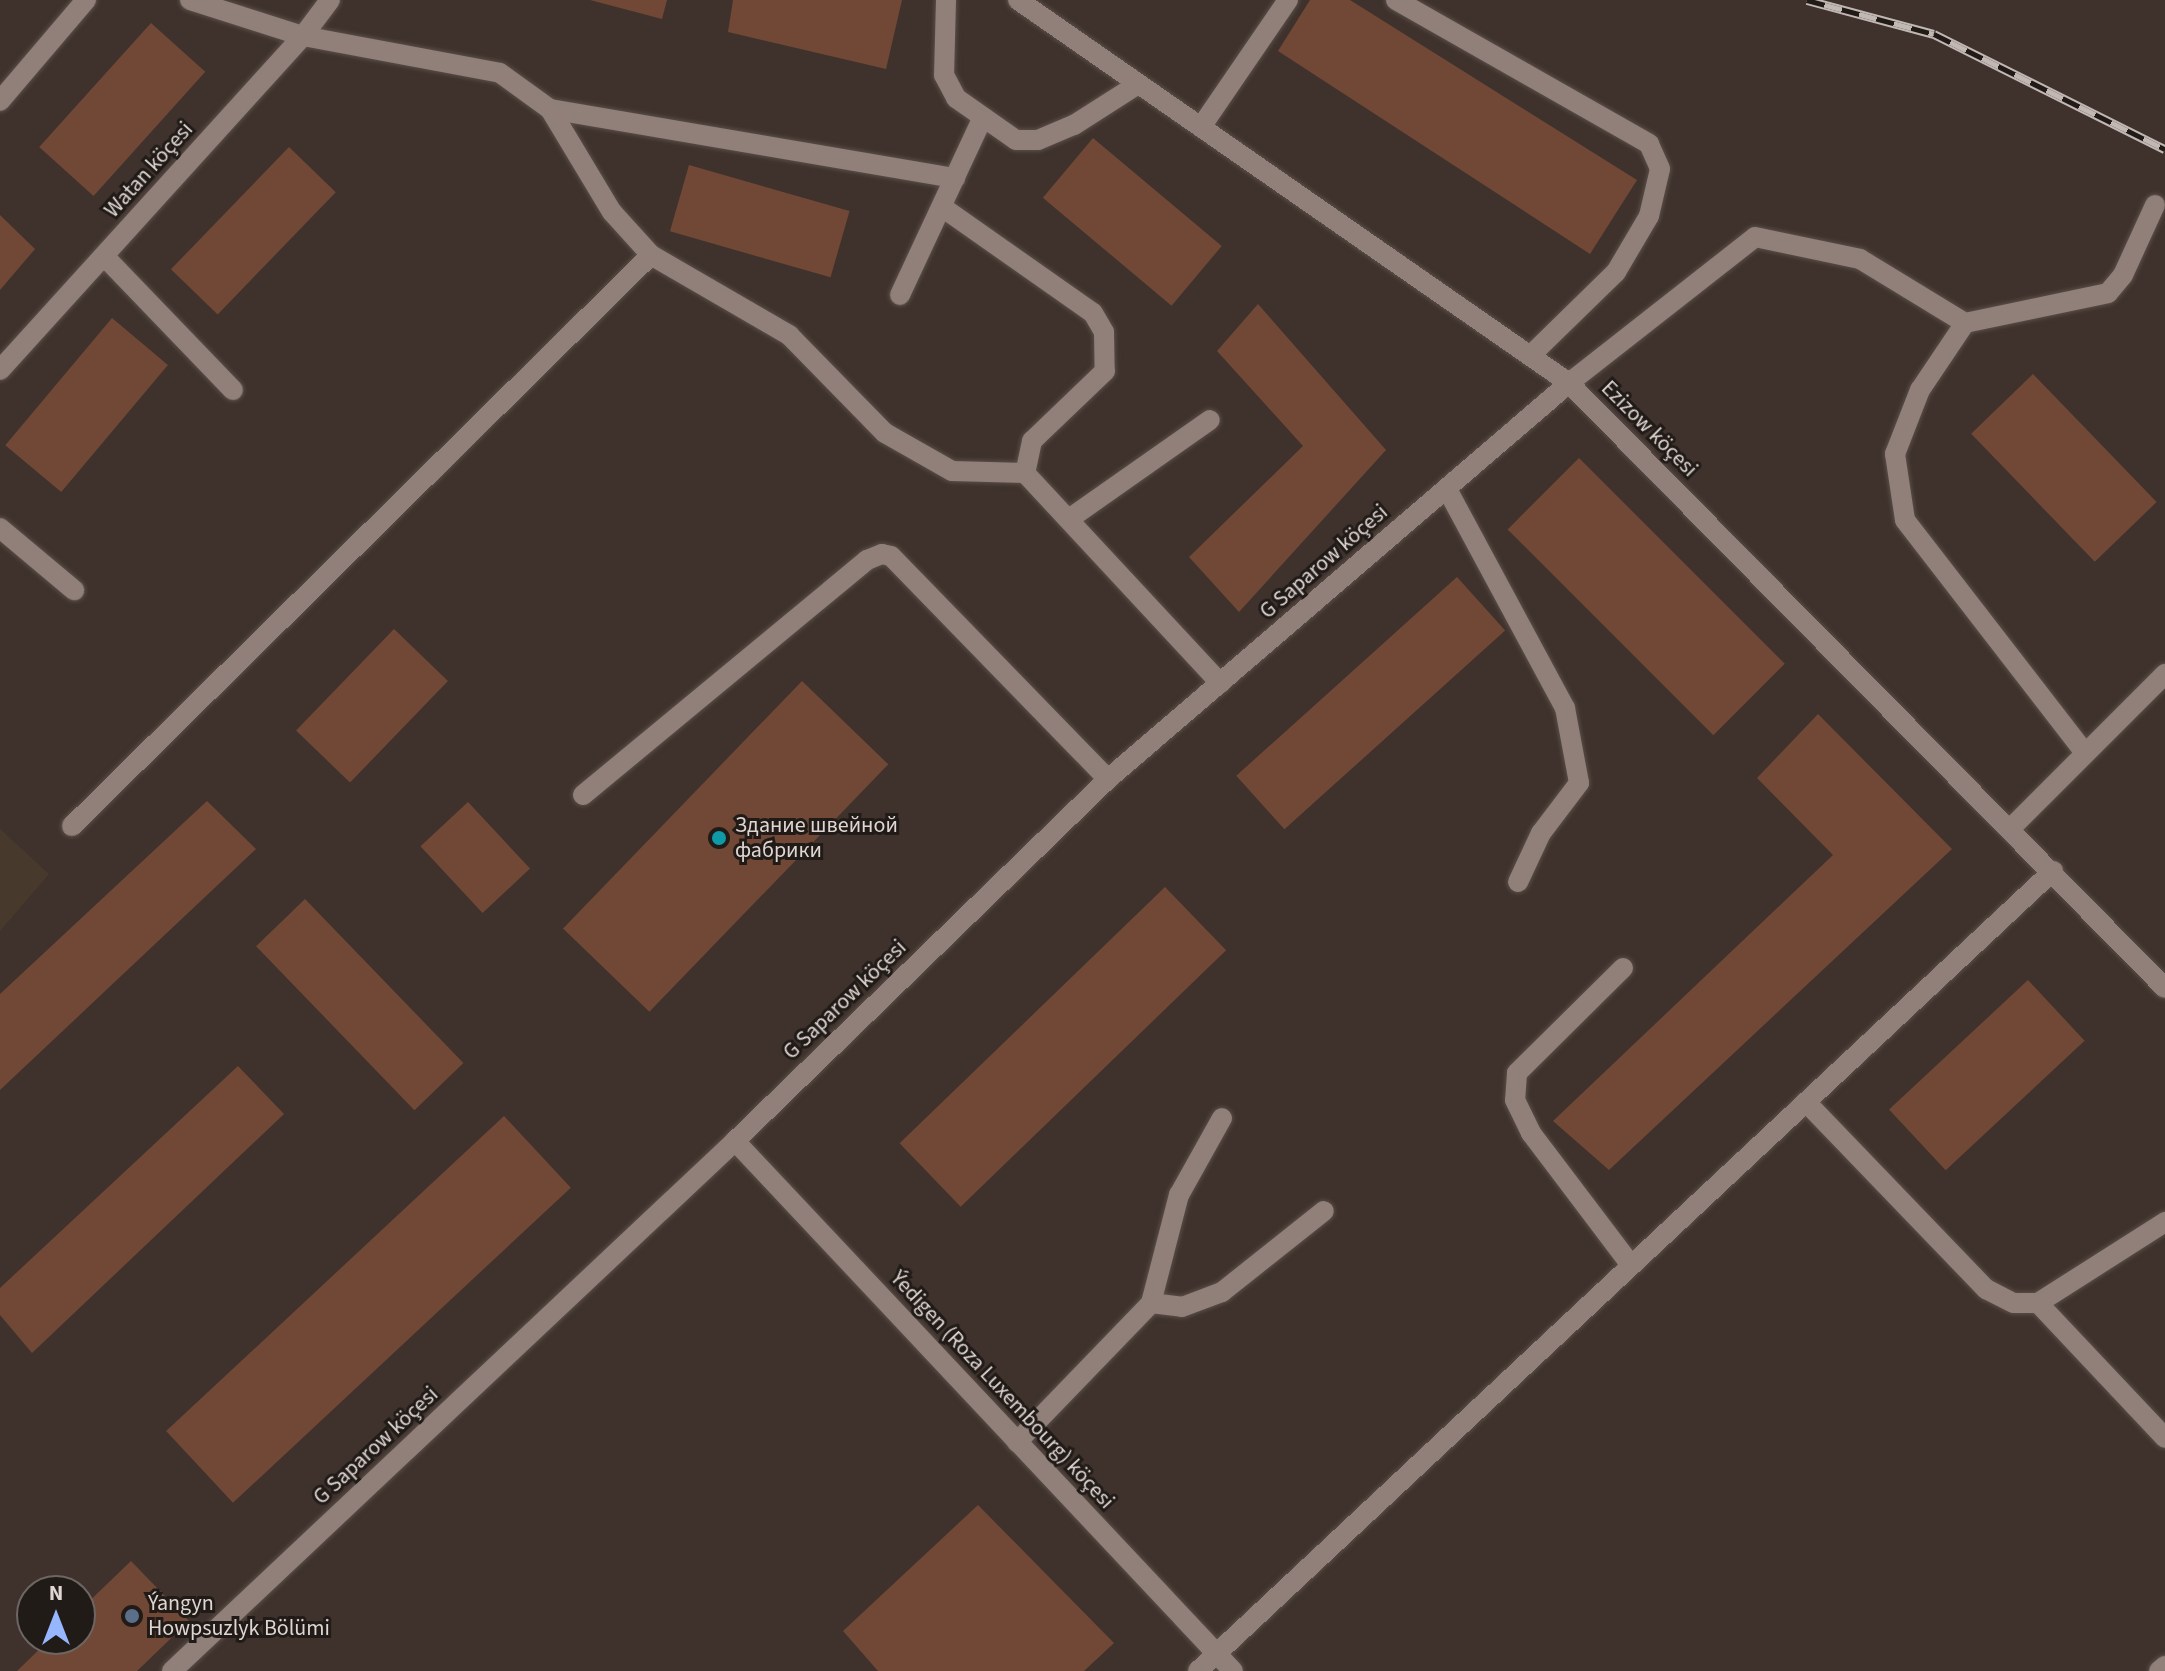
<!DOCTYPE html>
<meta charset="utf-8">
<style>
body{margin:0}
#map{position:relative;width:2165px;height:1671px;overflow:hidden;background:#3f322c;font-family:"Source Sans 3",sans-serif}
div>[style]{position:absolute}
.medical>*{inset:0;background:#473a2c}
.building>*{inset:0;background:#714836;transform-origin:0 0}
.roads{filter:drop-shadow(0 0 2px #5a4e49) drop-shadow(0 0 2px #5a4e49)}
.lane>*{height:20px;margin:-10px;padding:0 10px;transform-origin:10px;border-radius:10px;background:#908079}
.street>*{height:20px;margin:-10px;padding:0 10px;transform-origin:10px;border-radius:10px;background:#908079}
.rail>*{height:9px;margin-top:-4.5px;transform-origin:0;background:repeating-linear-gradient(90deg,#211b18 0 18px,#c1b7b3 0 36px);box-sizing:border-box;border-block:2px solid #c1b7b3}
.dots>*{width:22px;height:22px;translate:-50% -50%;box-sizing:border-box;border:4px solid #211b18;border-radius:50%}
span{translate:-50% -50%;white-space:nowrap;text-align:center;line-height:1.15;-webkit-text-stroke:6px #211b18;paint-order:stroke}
.street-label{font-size:22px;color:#dfd6d3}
.poi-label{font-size:22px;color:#dfd6d3}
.left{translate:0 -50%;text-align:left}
.north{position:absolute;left:16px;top:1575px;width:80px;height:80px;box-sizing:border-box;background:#211b18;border:2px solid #6d6663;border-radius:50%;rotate:0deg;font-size:22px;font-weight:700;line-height:32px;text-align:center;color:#dfd6d3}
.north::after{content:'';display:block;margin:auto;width:28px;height:36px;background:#96b6fd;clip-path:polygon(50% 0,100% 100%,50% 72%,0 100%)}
</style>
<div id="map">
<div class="medical">
<div style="clip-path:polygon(0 829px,49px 874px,0 931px)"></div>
</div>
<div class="building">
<div style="clip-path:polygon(590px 0,667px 0,662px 19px)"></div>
<div style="clip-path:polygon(733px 0,902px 0,886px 69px,728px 32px)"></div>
<div style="clip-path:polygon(1310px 0,1350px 0,1637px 180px,1590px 254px,1278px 51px)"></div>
<div style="left:151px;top:23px;width:73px;height:167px;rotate:42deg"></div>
<div style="left:1093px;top:138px;width:168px;height:78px;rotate:40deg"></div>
<div style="left:289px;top:147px;width:65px;height:170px;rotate:44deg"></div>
<div style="left:689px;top:165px;width:167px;height:69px;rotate:16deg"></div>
<div style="clip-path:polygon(0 215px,35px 249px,0 290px)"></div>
<div style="clip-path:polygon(1258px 304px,1386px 450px,1239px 612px,1189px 557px,1303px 446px,1217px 351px)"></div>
<div style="left:112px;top:318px;width:73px;height:166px;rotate:40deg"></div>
<div style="left:2033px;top:374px;width:178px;height:86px;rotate:46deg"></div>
<div style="left:1579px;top:458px;width:291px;height:101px;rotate:45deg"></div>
<div style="left:1457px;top:577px;width:72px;height:297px;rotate:48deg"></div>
<div style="left:394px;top:629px;width:75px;height:141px;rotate:44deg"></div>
<div style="left:802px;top:681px;width:120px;height:344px;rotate:44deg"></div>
<div style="clip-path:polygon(1818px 714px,1952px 849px,1609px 1170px,1553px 1121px,1833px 855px,1757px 778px)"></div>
<div style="clip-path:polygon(207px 801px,256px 849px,0 1090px,0 994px)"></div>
<div style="left:468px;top:802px;width:91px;height:65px;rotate:47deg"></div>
<div style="left:1165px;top:887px;width:88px;height:369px;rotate:46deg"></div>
<div style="left:305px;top:899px;width:228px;height:68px;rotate:46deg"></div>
<div style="left:2028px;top:980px;width:83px;height:190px;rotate:47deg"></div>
<div style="clip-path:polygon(238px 1066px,284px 1114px,32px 1353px,0 1315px,0 1288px)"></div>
<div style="left:504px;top:1116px;width:98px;height:462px;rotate:47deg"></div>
<div style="clip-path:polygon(978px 1505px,1114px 1643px,1084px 1671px,878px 1671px,843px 1631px)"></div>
<div style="clip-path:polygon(131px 1561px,189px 1621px,137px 1671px,17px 1671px,50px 1639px,80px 1639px,80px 1610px)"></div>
</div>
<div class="roads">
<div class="lane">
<div style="left:190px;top:0;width:119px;rotate:17.7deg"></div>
<div style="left:303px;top:36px;width:200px;rotate:10.6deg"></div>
<div style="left:500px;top:73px;width:62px;rotate:35.8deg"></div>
<div style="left:550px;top:109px;width:120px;rotate:59deg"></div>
<div style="left:612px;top:212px;width:58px;rotate:47.8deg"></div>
<div style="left:651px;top:255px;width:160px;rotate:30.1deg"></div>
<div style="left:789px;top:335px;width:137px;rotate:45.6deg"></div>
<div style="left:885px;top:433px;width:77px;rotate:29.6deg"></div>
<div style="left:952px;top:471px;width:73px;rotate:1.6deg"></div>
<div style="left:946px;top:0;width:75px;rotate:91.5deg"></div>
<div style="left:944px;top:75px;width:26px;rotate:62deg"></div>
<div style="left:956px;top:98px;width:73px;rotate:35deg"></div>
<div style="left:1016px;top:140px;width:22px"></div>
<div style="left:1038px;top:140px;width:39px;rotate:-23deg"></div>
<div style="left:1074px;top:125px;width:76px;rotate:-32.6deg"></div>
<div style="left:1396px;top:0;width:291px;rotate:29.6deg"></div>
<div style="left:1649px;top:144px;width:27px;rotate:66deg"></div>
<div style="left:1660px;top:169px;width:48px;rotate:103.2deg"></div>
<div style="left:1649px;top:216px;width:65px;rotate:120.5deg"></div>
<div style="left:1616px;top:272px;width:120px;rotate:135.7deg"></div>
<div style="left:0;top:101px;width:133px;rotate:-49.6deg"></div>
<div style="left:550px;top:109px;width:411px;rotate:9.7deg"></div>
<div style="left:1201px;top:127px;width:154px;rotate:-55.6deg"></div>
<div style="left:942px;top:207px;width:184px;rotate:35.1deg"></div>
<div style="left:1093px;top:313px;width:22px;rotate:60deg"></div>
<div style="left:1104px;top:332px;width:39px;rotate:89deg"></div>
<div style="left:1105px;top:371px;width:101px;rotate:136.2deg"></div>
<div style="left:1032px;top:441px;width:33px;rotate:102deg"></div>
<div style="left:1025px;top:473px;width:287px;rotate:47.1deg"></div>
<div style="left:104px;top:256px;width:186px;rotate:46.1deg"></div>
<div style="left:900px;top:295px;width:196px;rotate:-65deg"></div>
<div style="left:1569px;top:383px;width:236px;rotate:-38.1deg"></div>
<div style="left:1755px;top:237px;width:107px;rotate:11.8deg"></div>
<div style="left:1860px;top:259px;width:123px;rotate:31.4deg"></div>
<div style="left:1447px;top:489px;width:249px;rotate:61.7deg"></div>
<div style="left:1565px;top:708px;width:76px;rotate:79.4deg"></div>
<div style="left:1579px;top:783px;width:63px;rotate:127.2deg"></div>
<div style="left:1541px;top:833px;width:54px;rotate:115.1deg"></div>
<div style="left:1069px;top:519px;width:172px;rotate:-35.1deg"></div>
<div style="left:0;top:528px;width:97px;rotate:40deg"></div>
<div style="left:2085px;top:753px;width:294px;rotate:-127.7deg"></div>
<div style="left:1905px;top:520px;width:67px;rotate:-98.6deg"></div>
<div style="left:1895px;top:454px;width:69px;rotate:-68.7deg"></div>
<div style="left:1920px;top:390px;width:81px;rotate:-56.1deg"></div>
<div style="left:1965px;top:323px;width:146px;rotate:-11.8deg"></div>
<div style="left:2108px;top:293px;width:23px;rotate:-50deg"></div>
<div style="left:2123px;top:275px;width:77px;rotate:-65.4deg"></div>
<div style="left:583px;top:795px;width:369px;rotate:-39.6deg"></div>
<div style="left:867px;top:560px;width:16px;rotate:-22deg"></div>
<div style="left:882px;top:554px;width:9px;rotate:13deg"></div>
<div style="left:891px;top:556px;width:311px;rotate:45.8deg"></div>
<div style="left:72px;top:826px;width:813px;rotate:-44.6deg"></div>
<div style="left:2011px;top:828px;width:218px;rotate:-45deg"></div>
<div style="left:1623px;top:968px;width:149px;rotate:135.3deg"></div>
<div style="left:1517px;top:1073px;width:27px;rotate:94deg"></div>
<div style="left:1515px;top:1100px;width:37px;rotate:64deg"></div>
<div style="left:1531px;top:1133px;width:166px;rotate:52.9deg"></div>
<div style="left:1806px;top:1102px;width:260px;rotate:46.1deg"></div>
<div style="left:1986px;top:1289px;width:31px;rotate:27deg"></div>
<div style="left:2014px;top:1303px;width:24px"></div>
<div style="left:2038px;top:1303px;width:151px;rotate:-32.5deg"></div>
<div style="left:1151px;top:1303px;width:31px;rotate:7deg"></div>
<div style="left:1182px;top:1307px;width:43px;rotate:-20.6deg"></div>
<div style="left:1222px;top:1292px;width:130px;rotate:-38.5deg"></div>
<div style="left:2038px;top:1303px;width:185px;rotate:46.7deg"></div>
<div style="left:1017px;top:1442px;width:193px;rotate:-46deg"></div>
<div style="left:1151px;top:1303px;width:112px;rotate:-75.5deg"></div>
<div style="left:1179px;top:1195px;width:88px;rotate:-60.8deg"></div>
</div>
<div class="street">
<div style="left:1018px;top:0;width:671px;rotate:34.8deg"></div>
<div style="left:1569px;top:383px;width:849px;rotate:45.43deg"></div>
<div style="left:0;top:370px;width:451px;rotate:-47.8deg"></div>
<div style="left:303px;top:36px;width:45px;rotate:-53.1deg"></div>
<div style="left:735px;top:1141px;width:727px;rotate:46.78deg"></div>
<div style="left:172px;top:1671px;width:773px;rotate:-43.27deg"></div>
<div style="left:735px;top:1141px;width:520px;rotate:-44.14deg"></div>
<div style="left:1108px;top:779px;width:608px;rotate:-40.66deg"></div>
<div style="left:1198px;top:1671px;width:1171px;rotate:-43.1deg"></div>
<div style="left:2159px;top:1671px;width:8px;rotate:-40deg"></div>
</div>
</div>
<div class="rail">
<div style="left:1807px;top:0;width:131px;rotate:15deg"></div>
<div style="left:1934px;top:34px;width:258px;rotate:26.5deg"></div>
</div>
<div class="dots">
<div style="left:719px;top:838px;background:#0f9aa8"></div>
<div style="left:132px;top:1616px;background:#5c6f8a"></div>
</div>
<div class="street-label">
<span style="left:149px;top:170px;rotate:-48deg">Watan köçesi</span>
<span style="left:1649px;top:429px;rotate:45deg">Ezizow köçesi</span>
<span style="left:1324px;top:562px;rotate:-41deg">G Saparow köçesi</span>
<span style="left:845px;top:1000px;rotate:-44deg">G Saparow köçesi</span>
<span style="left:1002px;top:1390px;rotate:47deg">Ýedigen (Roza Luxembourg) köçesi</span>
<span style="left:376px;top:1446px;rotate:-43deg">G Saparow köçesi</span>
</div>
<div class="poi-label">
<span class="left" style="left:735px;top:838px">Здание швейной<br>фабрики</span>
<span class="left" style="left:148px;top:1616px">Ýangyn<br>Howpsuzlyk Bölümi</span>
</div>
<div class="north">N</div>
</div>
